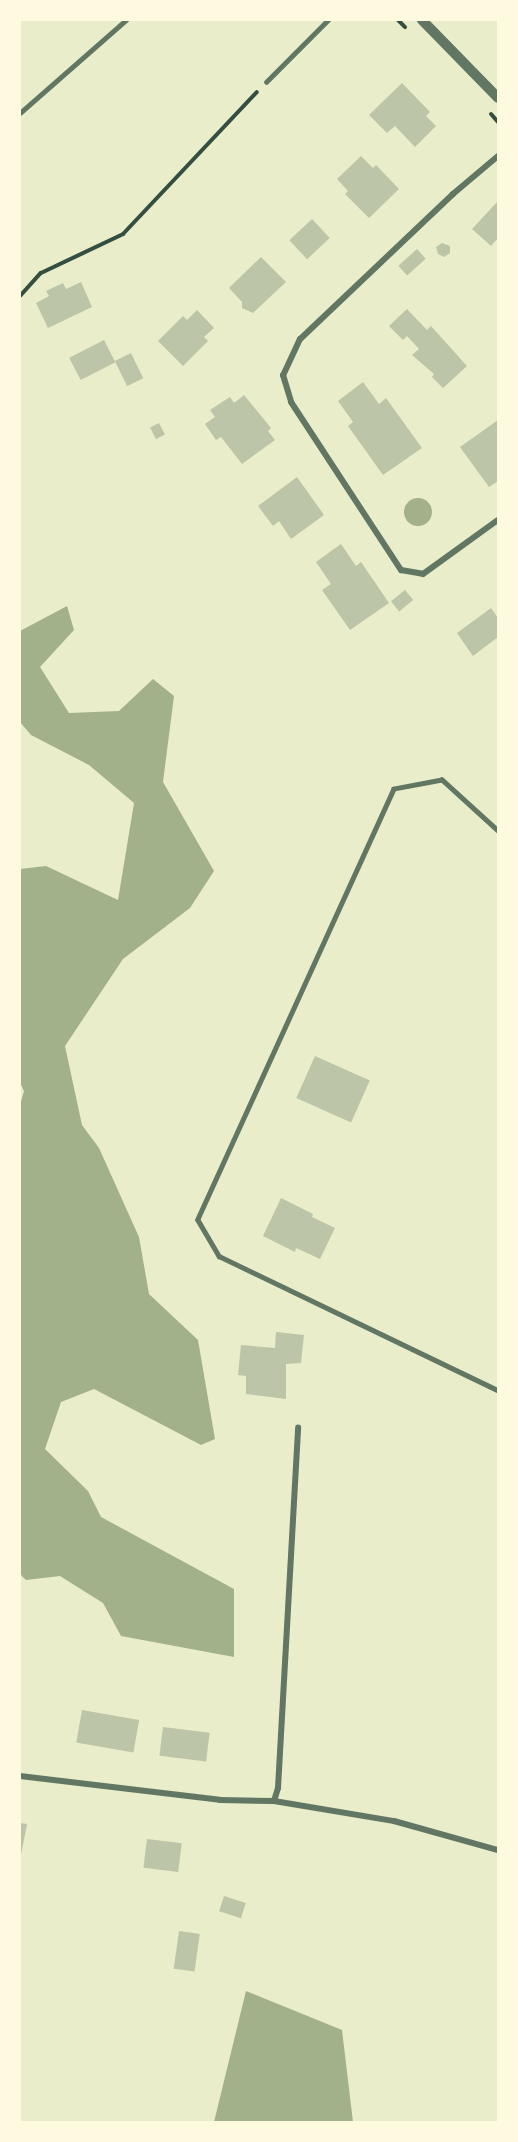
<!DOCTYPE html>
<html>
<head>
<meta charset="utf-8">
<style>
  body { margin:0 }
  #map { position:relative; width:518px; height:2142px; overflow:hidden; background:#e9edc9; font-family:Cabin,sans-serif }
  div>[style] { position:absolute }
  .water>* { inset:0; background:#a3b18a }
  .round { border-radius:50% }
  .building>* { inset:0; background:#bcc5a7; transform-origin:0 0 }
  .path>* { height:4px; margin:-2px; padding:0 2px; transform-origin:2px; border-radius:2px; background:#344e41 }
  .service>* { height:4.5px; margin:-2.25px; padding:0 2.25px; transform-origin:2.25px; border-radius:2.25px; background:#617663 }
  .minor>* { height:6px; margin:-3px; padding:0 3px; transform-origin:3px; border-radius:3px; background:#617663 }
  .tertiary>* { height:10px; margin:-5px; padding:0 5px; transform-origin:5px; border-radius:5px; background:#617663 }
  span { translate:-50% -50%; white-space:nowrap; text-align:center; line-height:1.15; -webkit-text-stroke:4.5px #fefae0; paint-order:stroke }
  .frame { position:absolute; inset:0; border:21px solid #fefae0; pointer-events:none }
</style>
</head>
<body>
<div id="map">
  <div class="water">
    <i class="round" style="left:404px;top:498px;width:28px;height:28px"></i>
    <i style="clip-path:polygon(67px 606px,74px 630px,40px 667px,69px 713px,119px 711px,153px 679px,174px 696px,163px 782px,214px 871px,190px 908px,123px 959px,65px 1046px,82px 1125px,99px 1148px,139px 1237px,149px 1294px,198px 1340px,215px 1439px,201px 1445px,94px 1389px,61px 1402px,45px 1449px,88px 1491px,101px 1517px,234px 1589px,234px 1657px,121px 1636px,103px 1603px,60px 1576px,26px 1580px,20px 1574px,20px 1105px,24px 1091px,20px 1083px,20px 869px,46px 866px,118px 900px,134px 803px,89px 765px,31px 735px,20px 722px,20px 631px)"></i>
    <i style="clip-path:polygon(246px 1991px,342px 2030px,353px 2122px,214px 2122px)"></i>
  </div>
  <div class="building">
    <i style="clip-path:polygon(402px 83px,430px 112px,426px 116px,436px 126px,415px 147px,395px 126px,387px 133px,369px 115px)"></i>
    <i style="clip-path:polygon(361px 156px,373px 168px,376px 165px,399px 189px,369px 218px,345px 194px,348px 191px,337px 179px)"></i>
    <i style="clip-path:polygon(498px 201px,498px 238px,491px 246px,472px 229px)"></i>
    <i style="left:312px;top:219px;width:26px;height:31px;rotate:47deg"></i>
    <i style="clip-path:polygon(442px 243px,450px 246px,450px 253px,444px 257px,438px 254px,436px 247px)"></i>
    <i style="left:417px;top:249px;width:13px;height:25px;rotate:48deg"></i>
    <i style="clip-path:polygon(261px 257px,286px 282px,253px 313px,242px 308px,242px 302px,229px 288px)"></i>
    <i style="clip-path:polygon(81px 282px,92px 307px,48px 328px,36px 303px,49px 296px,46px 291px,63px 283px,66px 289px)"></i>
    <i style="clip-path:polygon(407px 309px,427px 330px,431px 326px,467px 366px,443px 388px,432px 377px,434px 374px,412px 355px,419px 349px,407px 336px,403px 340px,389px 326px)"></i>
    <i style="clip-path:polygon(197px 310px,214px 328px,204px 337px,208px 341px,183px 366px,158px 341px,183px 316px,187px 320px)"></i>
    <i style="left:104px;top:340px;width:25px;height:39px;rotate:63deg"></i>
    <i style="left:131px;top:353px;width:28px;height:18px;rotate:64deg"></i>
    <i style="clip-path:polygon(363px 382px,379px 404px,386px 398px,422px 448px,383px 475px,348px 426px,353px 422px,338px 401px)"></i>
    <i style="clip-path:polygon(244px 395px,271px 428px,268px 431px,275px 440px,242px 464px,221px 437px,216px 440px,205px 424px,215px 417px,210px 410px,230px 397px,234px 403px)"></i>
    <i style="clip-path:polygon(498px 420px,498px 481px,489px 487px,460px 447px)"></i>
    <i style="left:159px;top:423px;width:13px;height:10px;rotate:63deg"></i>
    <i style="clip-path:polygon(297px 477px,324px 515px,291px 539px,279px 521px,273px 526px,258px 506px)"></i>
    <i style="clip-path:polygon(341px 544px,356px 566px,361px 562px,389px 603px,350px 630px,322px 590px,331px 584px,316px 562px)"></i>
    <i style="left:405px;top:590px;width:13px;height:18px;rotate:51deg"></i>
    <i style="clip-path:polygon(491px 608px,498px 618px,498px 637px,473px 656px,457px 633px)"></i>
    <i style="left:315px;top:1056px;width:60px;height:46px;rotate:24deg"></i>
    <i style="clip-path:polygon(281px 1198px,313px 1214px,312px 1217px,335px 1228px,320px 1259px,296px 1248px,295px 1252px,263px 1236px)"></i>
    <i style="clip-path:polygon(276px 1332px,304px 1335px,301px 1363px,286px 1364px,286px 1399px,246px 1394px,246px 1376px,238px 1375px,241px 1345px,275px 1348px)"></i>
    <i style="left:82px;top:1710px;width:58px;height:33px;rotate:10deg"></i>
    <i style="left:163px;top:1727px;width:47px;height:29px;rotate:7deg"></i>
    <i style="clip-path:polygon(20px 1823px,27px 1824px,21px 1855px,20px 1855px)"></i>
    <i style="left:147px;top:1839px;width:35px;height:29px;rotate:7deg"></i>
    <i style="left:224px;top:1896px;width:23px;height:16px;rotate:18deg"></i>
    <i style="left:179px;top:1931px;width:21px;height:38px;rotate:8deg"></i>
  </div>
  <div class="path">
    <i style="left:398px;top:20px;width:10px;rotate:45deg"></i>
    <i style="left:491px;top:114px;width:11px;rotate:49deg"></i>
    <i style="left:20px;top:296px;width:31px;rotate:-48deg"></i>
    <i style="left:41px;top:273px;width:91px;rotate:-25.4deg"></i>
    <i style="left:123px;top:234px;width:195px;rotate:-46.7deg"></i>
  </div>
  <div class="service">
    <i style="left:266px;top:82px;width:88px;rotate:-45deg"></i>
    <i style="left:20px;top:113px;width:141px;rotate:-41.3deg"></i>
    <i style="left:498px;top:831px;width:76px;rotate:-137.7deg"></i>
    <i style="left:442px;top:780px;width:49px;rotate:169.4deg"></i>
    <i style="left:394px;top:789px;width:473px;rotate:114.5deg"></i>
    <i style="left:198px;top:1220px;width:42px;rotate:59.7deg"></i>
    <i style="left:219px;top:1256px;width:310px;rotate:25.7deg"></i>
  </div>
  <div class="minor">
    <i style="left:498px;top:156px;width:59px;rotate:139.8deg"></i>
    <i style="left:453px;top:194px;width:211px;rotate:136.5deg"></i>
    <i style="left:300px;top:339px;width:40px;rotate:115deg"></i>
    <i style="left:283px;top:375px;width:28px;rotate:73deg"></i>
    <i style="left:291px;top:402px;width:201px;rotate:56.8deg"></i>
    <i style="left:401px;top:570px;width:22px;rotate:10deg"></i>
    <i style="left:423px;top:574px;width:92px;rotate:-35.8deg"></i>
    <i style="left:20px;top:1776px;width:201px;rotate:6.8deg"></i>
    <i style="left:220px;top:1800px;width:54px;rotate:1.1deg"></i>
    <i style="left:274px;top:1801px;width:122px;rotate:9.5deg"></i>
    <i style="left:394px;top:1821px;width:108px;rotate:15.6deg"></i>
    <i style="left:274px;top:1801px;width:14px;rotate:-73deg"></i>
    <i style="left:278px;top:1788px;width:361px;rotate:-86.8deg"></i>
  </div>
  <div class="tertiary">
    <i style="left:422px;top:20px;width:109px;rotate:45.7deg"></i>
  </div>
  <div class="frame"></div>
</div>
</body>
</html>
